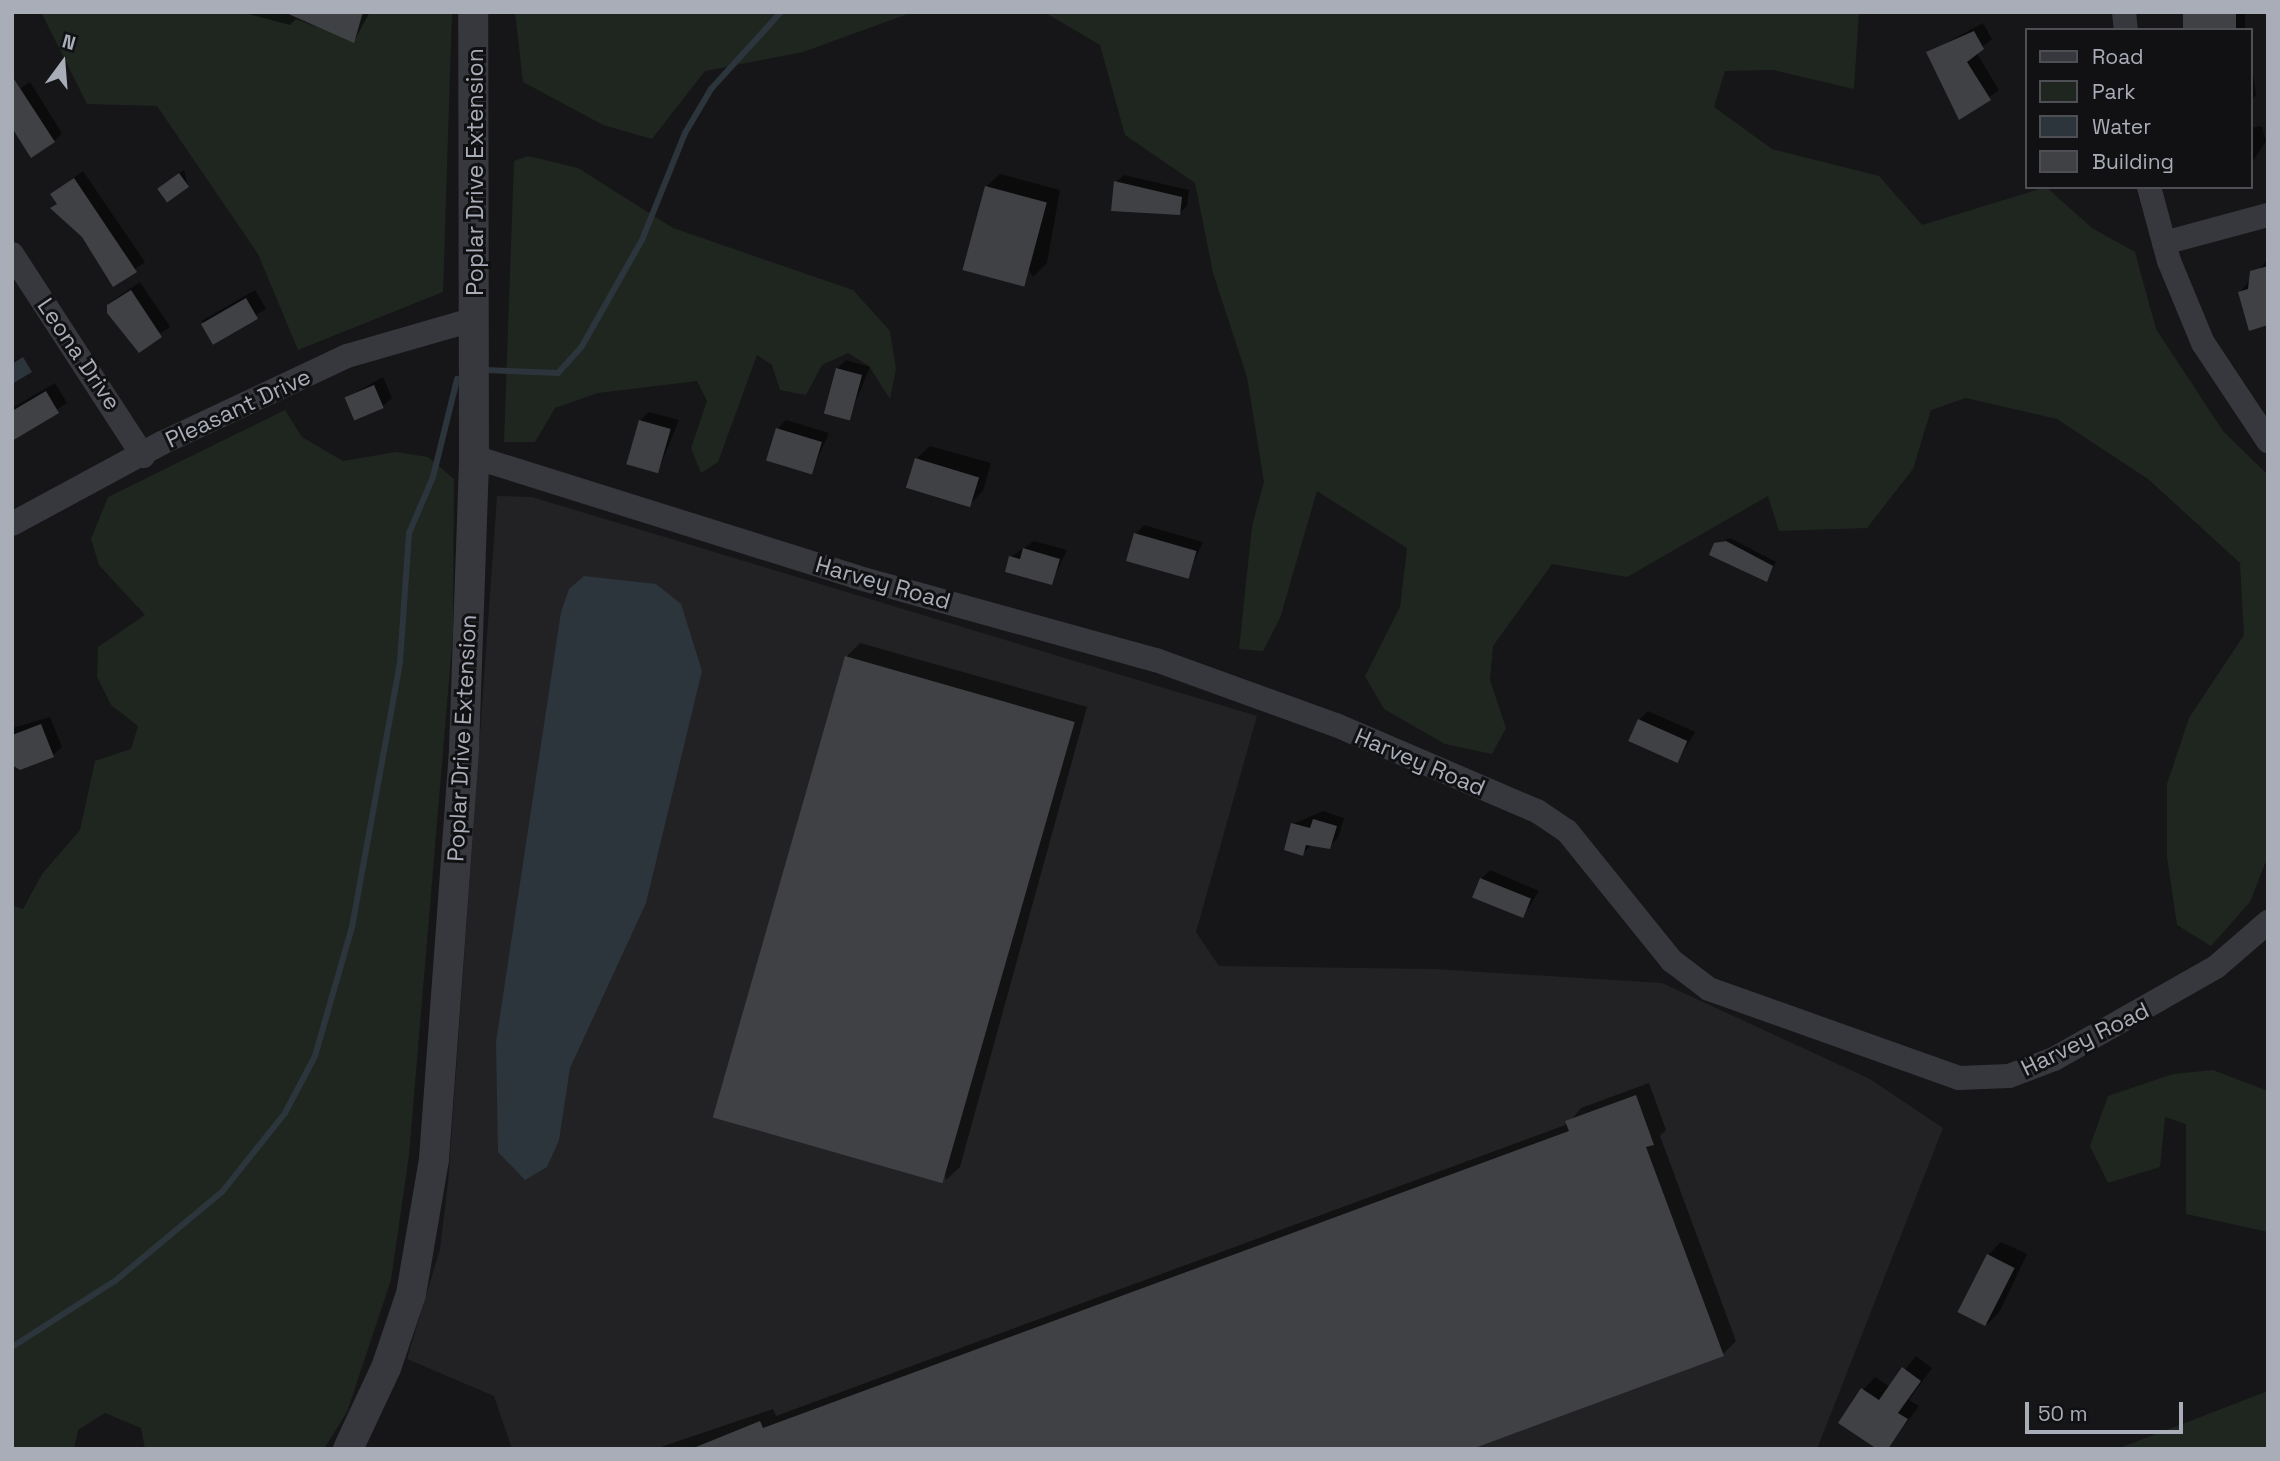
<!DOCTYPE html>
<html>
<head>
<meta charset="utf-8">
<style>
  body { margin:0 }
  #map { position:relative; width:2280px; height:1461px; overflow:hidden; background:#161618; font-family:"Space Grotesk",sans-serif }
  div>[style] { position:absolute }
  .built>* { inset:0; background:#222225 }
  .green>* { inset:0; background:#1e261f }
  .water>* { inset:0; background:#2c353c }
  .shadow>* { inset:0; background:#0007; transform-origin:0 0 }
  .stream>* { height:6px; margin:-3px; padding:0 3px; transform-origin:3px; border-radius:3px; background:#2c353c }
  .building>* { inset:0; background:#404145; transform-origin:0 0 }
  .minor>* { height:24px; margin:-12px; padding:0 12px; transform-origin:12px; border-radius:12px; background:#37383d }
  .tertiary>* { height:30px; margin:-15px; padding:0 15px; transform-origin:15px; border-radius:15px; background:#37383d }
  span { translate:-50% -50%; white-space:nowrap; text-align:center; line-height:1.15; -webkit-text-stroke:6px #111113; paint-order:stroke }
  .street-label { font-size:23px; color:#a8adb8 }
  .frame { position:absolute; inset:0; border:14px solid #a8adb8; pointer-events:none }
  .legend { position:absolute; left:2025px; top:28px; width:228px; height:161px; box-sizing:border-box; background:#111113; border:2px solid #4d4f55; margin:0; padding:9px 12px; list-style:none; font-size:21px; color:#a8adb8 }
  .legend li { display:flex; align-items:center; gap:14px; height:35px }
  .legend b { width:35px; border:2px solid #4d4f55 }
  .north { position:absolute; left:28px; top:28px; width:70px; height:70px; -webkit-text-stroke:5px #111113; paint-order:stroke; rotate:16deg; font-size:19px; font-weight:700; line-height:28px; text-align:center; color:#a8adb8 }
  .north::after { content:''; display:block; margin:auto; width:24px; height:32px; background:#a8adb8; clip-path:polygon(50% 0,100% 100%,50% 72%,0 100%) }
  .scale { position:absolute; left:2025px; top:1402px; width:158px; height:32px; box-sizing:border-box; border:4px solid #a8adb8; border-top:0; padding-left:9px; font-size:21px; line-height:24px; white-space:nowrap; color:#a8adb8; -webkit-text-stroke:5px #111113; paint-order:stroke }
</style>
</head>
<body>
<div id="map">
  <div class="built">
    <i style="clip-path:polygon(497px 496px,532px 497px,1257px 716px,1196px 932px,1219px 966px,1434px 969px,1662px 983px,1870px 1079px,1943px 1128px,1817px 1449px,512px 1449px,494px 1396px,407px 1359px,440px 1249px,448px 1183px)"></i>
  </div>
  <div class="green">
    <i style="clip-path:polygon(41px 12px,452px 12px,443px 292px,298px 350px,258px 254px,157px 106px,87px 104px)"></i>
    <i style="clip-path:polygon(515px 12px,913px 12px,803px 52px,705px 71px,652px 139px,603px 125px,523px 82px)"></i>
    <i style="clip-path:polygon(1044px 12px,1859px 12px,1854px 89px,1773px 70px,1725px 71px,1714px 107px,1772px 149px,1879px 176px,1922px 225px,2046px 187px,2092px 228px,2135px 252px,2156px 329px,2223px 431px,2268px 475px,2268px 856px,2250px 902px,2211px 946px,2177px 925px,2167px 857px,2167px 784px,2189px 718px,2244px 635px,2240px 563px,2148px 479px,2057px 419px,1966px 398px,1931px 410px,1913px 469px,1867px 528px,1779px 531px,1768px 496px,1627px 577px,1552px 564px,1493px 646px,1490px 680px,1506px 728px,1492px 754px,1445px 744px,1384px 709px,1365px 676px,1400px 607px,1407px 548px,1317px 491px,1280px 618px,1263px 651px,1239px 649px,1252px 526px,1264px 482px,1247px 377px,1213px 273px,1195px 183px,1125px 135px,1100px 45px)"></i>
    <i style="clip-path:polygon(528px 156px,578px 168px,673px 228px,853px 290px,890px 331px,896px 369px,890px 399px,869px 366px,848px 353px,822px 365px,806px 395px,780px 390px,772px 365px,757px 355px,718px 462px,701px 473px,691px 448px,707px 401px,697px 381px,598px 393px,555px 408px,535px 442px,504px 442px,514px 161px)"></i>
    <i style="clip-path:polygon(285px 410px,302px 437px,343px 461px,396px 452px,428px 457px,454px 479px,453px 633px,409px 1155px,391px 1280px,347px 1412px,324px 1449px,145px 1449px,141px 1428px,105px 1413px,78px 1430px,74px 1449px,12px 1449px,12px 905px,23px 909px,42px 874px,80px 830px,95px 761px,131px 749px,138px 726px,111px 705px,97px 677px,98px 647px,145px 615px,99px 565px,91px 539px,108px 497px)"></i>
    <i style="clip-path:polygon(2213px 1070px,2268px 1091px,2268px 1232px,2186px 1214px,2186px 1124px,2165px 1117px,2160px 1167px,2108px 1183px,2090px 1146px,2108px 1096px,2173px 1074px)"></i>
    <i style="clip-path:polygon(2268px 1391px,2268px 1449px,2117px 1449px)"></i>
  </div>
  <div class="water">
    <i style="clip-path:polygon(23px 357px,32px 372px,12px 384px,12px 364px)"></i>
    <i style="clip-path:polygon(584px 576px,656px 584px,681px 604px,702px 671px,646px 903px,570px 1068px,559px 1140px,547px 1167px,525px 1180px,498px 1152px,496px 1042px,561px 612px,569px 589px)"></i>
  </div>
  <div class="shadow">
    <i style="clip-path:polygon(370px 12px,354px 41px,296px 19px,290px 25px,248px 14px)"></i>
    <i style="left:2185px;top:12px;width:60px;height:18px"></i>
    <i style="clip-path:polygon(1983px 23px,1992px 39px,1976px 52px,1999px 90px,1960px 118px,1928px 53px)"></i>
    <i style="clip-path:polygon(2250px 52px,2256px 95px,2250px 102px)"></i>
    <i style="clip-path:polygon(30px 82px,62px 133px,54px 141px,12px 94px)"></i>
    <i style="clip-path:polygon(2262px 126px,2266px 141px,2250px 166px,2250px 128px)"></i>
    <i style="clip-path:polygon(184px 170px,188px 185px,162px 185px)"></i>
    <i style="clip-path:polygon(83px 171px,145px 262px,113px 285px,83px 236px,53px 208px,58px 202px,52px 194px)"></i>
    <i style="clip-path:polygon(1000px 174px,1060px 190px,1047px 263px,1033px 277px,986px 187px)"></i>
    <i style="clip-path:polygon(1124px 175px,1189px 190px,1187px 206px,1179px 213px,1116px 182px)"></i>
    <i style="clip-path:polygon(2268px 259px,2268px 324px,2240px 292px)"></i>
    <i style="left:140px;top:282px;width:54px;height:39px;rotate:56deg"></i>
    <i style="left:255px;top:290px;width:22px;height:62px;rotate:60deg"></i>
    <i style="clip-path:polygon(846px 360px,870px 367px,849px 418px,837px 369px)"></i>
    <i style="clip-path:polygon(383px 377px,392px 398px,383px 406px,346px 398px)"></i>
    <i style="clip-path:polygon(55px 383px,67px 403px,12px 438px,12px 408px)"></i>
    <i style="clip-path:polygon(649px 412px,679px 420px,658px 471px,640px 421px)"></i>
    <i style="clip-path:polygon(786px 420px,829px 433px,811px 473px,777px 429px)"></i>
    <i style="clip-path:polygon(930px 446px,991px 463px,983px 491px,970px 504px,916px 459px)"></i>
    <i style="clip-path:polygon(1144px 525px,1203px 542px,1187px 577px,1136px 534px)"></i>
    <i style="clip-path:polygon(1730px 538px,1776px 562px,1766px 580px,1716px 544px)"></i>
    <i style="clip-path:polygon(1034px 541px,1067px 550px,1051px 583px,1011px 557px)"></i>
    <i style="clip-path:polygon(860px 643px,1087px 707px,960px 1167px,946px 1180px,846px 657px)"></i>
    <i style="clip-path:polygon(1648px 711px,1695px 732px,1677px 762px,1639px 720px)"></i>
    <i style="clip-path:polygon(50px 717px,62px 747px,53px 755px,12px 765px,12px 728px)"></i>
    <i style="clip-path:polygon(1323px 811px,1344px 818px,1338px 838px,1329px 847px,1312px 844px,1302px 854px,1293px 824px)"></i>
    <i style="clip-path:polygon(1490px 870px,1539px 891px,1523px 916px,1481px 879px)"></i>
    <i style="clip-path:polygon(1649px 1083px,1666px 1130px,1660px 1136px,1736px 1341px,1723px 1354px,1467px 1449px,655px 1449px,773px 1409px,776px 1416px,1568px 1124px,1581px 1108px)"></i>
    <i style="clip-path:polygon(2001px 1242px,2027px 1254px,2000px 1311px,1987px 1325px,1988px 1255px)"></i>
    <i style="clip-path:polygon(1916px 1356px,1932px 1368px,1909px 1400px,1919px 1406px,1887px 1449px,1863px 1390px,1875px 1377px,1890px 1387px)"></i>
  </div>
  <div class="stream">
    <i style="left:485px;top:370px;width:73px;rotate:2.4deg"></i>
    <i style="left:558px;top:373px;width:36px;rotate:-48deg"></i>
    <i style="left:582px;top:346px;width:122px;rotate:-60.5deg"></i>
    <i style="left:642px;top:240px;width:115px;rotate:-68.1deg"></i>
    <i style="left:685px;top:133px;width:51px;rotate:-59.4deg"></i>
    <i style="left:711px;top:89px;width:104px;rotate:-47.7deg"></i>
    <i style="left:12px;top:1347px;width:122px;rotate:-32.7deg"></i>
    <i style="left:115px;top:1281px;width:139px;rotate:-39.8deg"></i>
    <i style="left:222px;top:1192px;width:101px;rotate:-51.4deg"></i>
    <i style="left:285px;top:1113px;width:64px;rotate:-62.2deg"></i>
    <i style="left:315px;top:1056px;width:134px;rotate:-74deg"></i>
    <i style="left:352px;top:927px;width:269px;rotate:-79.7deg"></i>
    <i style="left:400px;top:662px;width:129px;rotate:-86deg"></i>
    <i style="left:409px;top:533px;width:61px;rotate:-66.8deg"></i>
    <i style="left:433px;top:477px;width:101px;rotate:-76.2deg"></i>
  </div>
  <div class="building">
    <i style="clip-path:polygon(284px 12px,363px 12px,354px 43px)"></i>
    <i style="left:2183px;top:12px;width:53px;height:18px"></i>
    <i style="clip-path:polygon(1974px 31px,1984px 49px,1967px 62px,1991px 100px,1959px 120px,1926px 52px)"></i>
    <i style="clip-path:polygon(12px 76px,55px 142px,31px 158px,12px 128px)"></i>
    <i style="left:179px;top:173px;width:17px;height:27px;rotate:54deg"></i>
    <i style="clip-path:polygon(74px 178px,137px 272px,113px 287px,82px 237px,50px 208px,57px 204px,50px 194px)"></i>
    <i style="clip-path:polygon(1114px 181px,1182px 197px,1180px 215px,1111px 211px)"></i>
    <i style="left:985px;top:186px;width:64px;height:87px;rotate:15deg"></i>
    <i style="clip-path:polygon(2268px 266px,2268px 325px,2249px 331px,2238px 292px,2248px 289px,2250px 271px)"></i>
    <i style="clip-path:polygon(131px 290px,162px 337px,139px 353px,107px 313px,107px 305px)"></i>
    <i style="left:246px;top:298px;width:24px;height:52px;rotate:60deg"></i>
    <i style="left:836px;top:368px;width:27px;height:47px;rotate:15deg"></i>
    <i style="left:374px;top:385px;width:25px;height:32px;rotate:67deg"></i>
    <i style="clip-path:polygon(46px 391px,59px 413px,12px 441px,12px 411px)"></i>
    <i style="left:639px;top:420px;width:33px;height:46px;rotate:16deg"></i>
    <i style="left:776px;top:428px;width:48px;height:34px;rotate:17deg"></i>
    <i style="left:915px;top:458px;width:67px;height:31px;rotate:17deg"></i>
    <i style="left:1134px;top:533px;width:65px;height:29px;rotate:16deg"></i>
    <i style="clip-path:polygon(1726px 541px,1773px 566px,1767px 582px,1709px 555px,1714px 543px)"></i>
    <i style="clip-path:polygon(1023px 548px,1060px 559px,1052px 585px,1005px 572px,1009px 556px,1020px 559px)"></i>
    <i style="left:845px;top:656px;width:239px;height:480px;rotate:16deg"></i>
    <i style="left:1638px;top:719px;width:54px;height:24px;rotate:24deg"></i>
    <i style="clip-path:polygon(41px 724px,54px 757px,20px 770px,12px 765px,12px 735px)"></i>
    <i style="clip-path:polygon(1313px 819px,1337px 826px,1330px 849px,1306px 845px,1303px 856px,1284px 850px,1291px 823px,1310px 828px)"></i>
    <i style="left:1480px;top:878px;width:55px;height:21px;rotate:22deg"></i>
    <i style="clip-path:polygon(1636px 1095px,1654px 1145px,1646px 1147px,1724px 1356px,1472px 1449px,691px 1449px,760px 1421px,763px 1428px,1569px 1131px,1565px 1121px)"></i>
    <i style="left:1987px;top:1254px;width:31px;height:65px;rotate:27deg"></i>
    <i style="clip-path:polygon(1902px 1367px,1921px 1381px,1898px 1413px,1908px 1419px,1888px 1449px,1877px 1449px,1838px 1423px,1861px 1388px,1879px 1400px)"></i>
  </div>
  <div class="minor">
    <i style="left:2124px;top:12px;width:18px;rotate:84deg"></i>
    <i style="left:2149px;top:187px;width:77px;rotate:74.9deg"></i>
    <i style="left:2169px;top:261px;width:89px;rotate:67.5deg"></i>
    <i style="left:2203px;top:343px;width:118px;rotate:56.4deg"></i>
    <i style="left:2164px;top:243px;width:108px;rotate:-15.1deg"></i>
    <i style="left:12px;top:254px;width:241px;rotate:57deg"></i>
    <i style="left:474px;top:457px;width:400px;rotate:17.4deg"></i>
    <i style="left:856px;top:577px;width:311px;rotate:15.5deg"></i>
    <i style="left:1156px;top:660px;width:191px;rotate:19.9deg"></i>
    <i style="left:1336px;top:725px;width:219px;rotate:23.2deg"></i>
    <i style="left:1537px;top:811px;width:36px;rotate:34deg"></i>
    <i style="left:1567px;top:831px;width:167px;rotate:51.1deg"></i>
    <i style="left:1672px;top:961px;width:46px;rotate:37.1deg"></i>
    <i style="left:1709px;top:989px;width:265px;rotate:19.6deg"></i>
    <i style="left:1959px;top:1078px;width:50px;rotate:-2.3deg"></i>
    <i style="left:2009px;top:1076px;width:48px;rotate:-20.7deg"></i>
    <i style="left:2054px;top:1059px;width:186px;rotate:-29.6deg"></i>
    <i style="left:2216px;top:967px;width:69px;rotate:-40.9deg"></i>
    <i style="left:12px;top:524px;width:170px;rotate:-28.4deg"></i>
    <i style="left:162px;top:443px;width:204px;rotate:-25.2deg"></i>
    <i style="left:347px;top:356px;width:133px;rotate:-16.1deg"></i>
  </div>
  <div class="tertiary">
    <i style="left:348px;top:1449px;width:89px;rotate:-64.9deg"></i>
    <i style="left:386px;top:1368px;width:78px;rotate:-71.3deg"></i>
    <i style="left:411px;top:1294px;width:137px;rotate:-80.3deg"></i>
    <i style="left:434px;top:1159px;width:411px;rotate:-85.8deg"></i>
    <i style="left:464px;top:749px;width:292px;rotate:-88deg"></i>
    <i style="left:474px;top:457px;width:445px;rotate:-90.1deg"></i>
  </div>
  <div class="street-label">
    <span style="left:475px;top:172px;rotate:-90deg">Poplar Drive Extension</span>
    <span style="left:79px;top:354px;rotate:56deg">Leona Drive</span>
    <span style="left:238px;top:408px;rotate:-25deg">Pleasant Drive</span>
    <span style="left:883px;top:583px;rotate:16deg">Harvey Road</span>
    <span style="left:462px;top:738px;rotate:-87deg">Poplar Drive Extension</span>
    <span style="left:1420px;top:762px;rotate:23deg">Harvey Road</span>
    <span style="left:2085px;top:1039px;rotate:-26deg">Harvey Road</span>
  </div>
  <div class="frame"></div>
  <ul class="legend">
  <li><b style="height:9px;background:#37383d"></b>Road</li>
  <li><b style="height:19px;background:#1e261f"></b>Park</li>
  <li><b style="height:19px;background:#2c353c"></b>Water</li>
  <li><b style="height:19px;background:#404145"></b>Building</li>
  </ul>
  <div class="north">N</div>
  <div class="scale">50 m</div>
</div>
</body>
</html>
